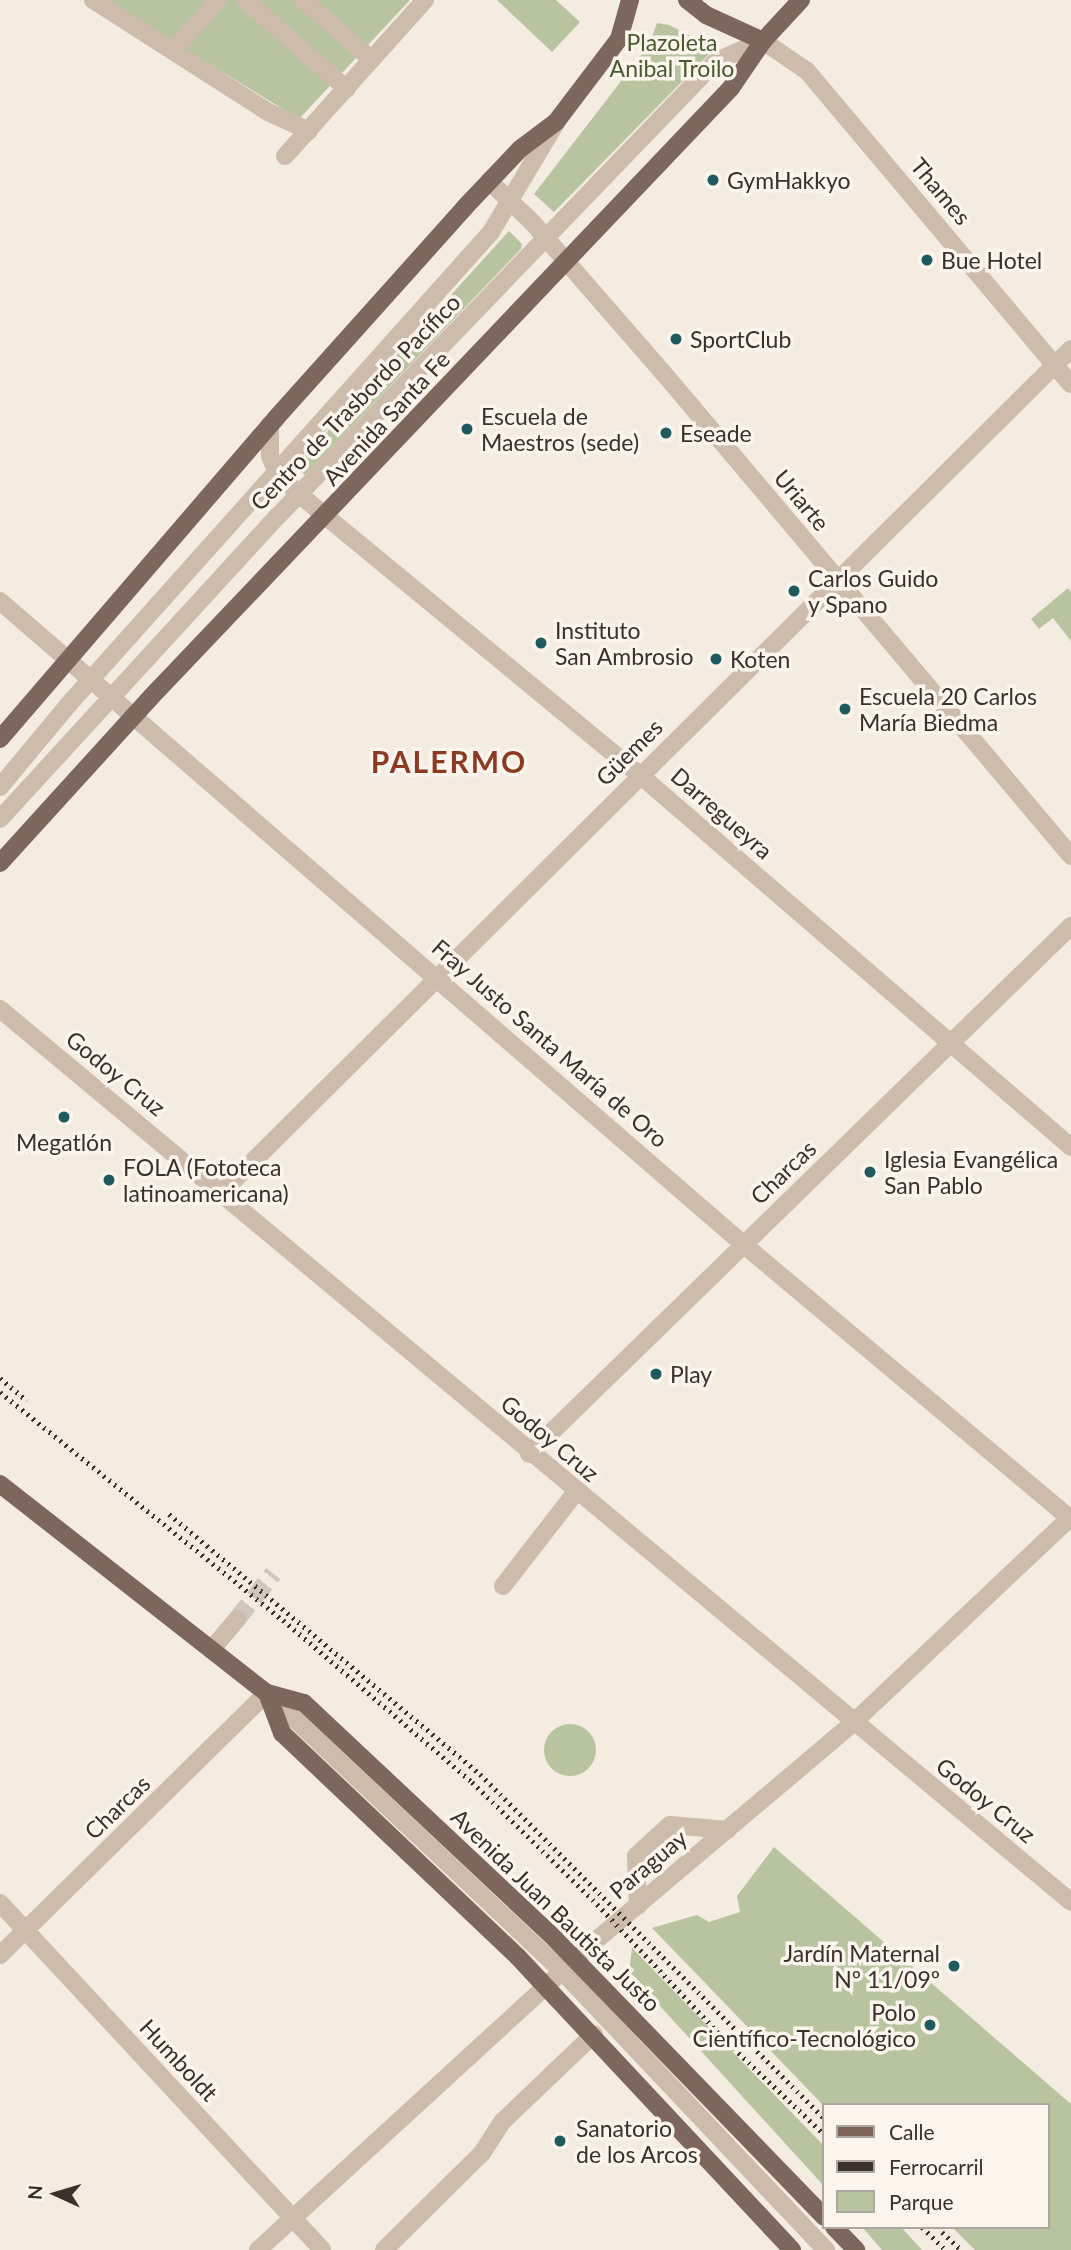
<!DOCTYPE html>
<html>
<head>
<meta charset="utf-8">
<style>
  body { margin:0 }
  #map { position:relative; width:1071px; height:2250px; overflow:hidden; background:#f4ebe1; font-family:Lato,sans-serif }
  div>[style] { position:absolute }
  .green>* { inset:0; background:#b8c4a0 }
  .round { border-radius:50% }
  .minor-tunnel>* { height:18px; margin-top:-9px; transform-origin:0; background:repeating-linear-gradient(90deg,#cfc6bd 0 18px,transparent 0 27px) }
  .minor>* { height:18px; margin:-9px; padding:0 9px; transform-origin:9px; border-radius:9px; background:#cdbbac }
  .major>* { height:18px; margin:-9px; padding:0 9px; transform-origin:9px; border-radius:9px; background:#7d675c }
  .rail>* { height:5px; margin-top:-2.5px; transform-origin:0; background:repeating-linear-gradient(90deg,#3b302b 0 2px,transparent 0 7px) }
  .dots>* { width:19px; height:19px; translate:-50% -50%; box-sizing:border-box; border:4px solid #fbf5ee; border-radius:50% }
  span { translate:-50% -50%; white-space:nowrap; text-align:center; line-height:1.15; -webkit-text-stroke:7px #fbf5ee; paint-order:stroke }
  .park-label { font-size:23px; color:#4a5a2e }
  .poi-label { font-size:23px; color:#3b302b }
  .left { translate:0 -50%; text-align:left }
  .right { translate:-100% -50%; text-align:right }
  .street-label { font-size:23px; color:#3b302b }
  .district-label { font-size:30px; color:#8c3b22; font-weight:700; letter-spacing:2px }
  .legend { position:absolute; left:822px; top:2103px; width:228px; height:126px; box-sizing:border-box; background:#fbf5ee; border:2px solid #aea6a0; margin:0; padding:9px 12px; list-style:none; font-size:21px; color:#3b302b }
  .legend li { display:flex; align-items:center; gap:14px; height:35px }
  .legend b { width:35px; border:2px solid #aea6a0 }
  .north { position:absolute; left:21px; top:2159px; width:70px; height:70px; -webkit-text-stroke:5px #fbf5ee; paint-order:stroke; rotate:274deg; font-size:19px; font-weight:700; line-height:28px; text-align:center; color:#3b302b }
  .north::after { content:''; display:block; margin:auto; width:24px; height:32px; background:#3b302b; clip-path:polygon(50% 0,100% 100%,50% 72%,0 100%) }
</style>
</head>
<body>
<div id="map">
  <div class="green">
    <i style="clip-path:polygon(105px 0,410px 0,299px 119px)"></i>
    <i style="clip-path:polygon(497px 0,556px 0,580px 22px,552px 52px)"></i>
    <i style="clip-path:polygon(657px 23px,669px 25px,710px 46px,711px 52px,554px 212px,534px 194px,649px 45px)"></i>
    <i style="clip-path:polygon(509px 231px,522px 244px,521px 249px,305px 475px,296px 466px)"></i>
    <i style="clip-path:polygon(1068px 588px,1071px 592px,1071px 641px,1053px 618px,1039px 629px,1031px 619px)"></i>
    <i class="round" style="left:544px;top:1724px;width:52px;height:52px"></i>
    <i style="clip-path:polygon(774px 1847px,1071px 2104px,1071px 2250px,975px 2250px,952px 2227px,1048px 2227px,1048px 2105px,824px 2106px,652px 1928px,697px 1915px,709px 1922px,740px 1912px,737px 1896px)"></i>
    <i style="clip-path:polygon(632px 1948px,824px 2146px,824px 2186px,629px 1972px)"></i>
    <i style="clip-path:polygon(862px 2227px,901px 2227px,922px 2250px,882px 2250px)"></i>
  </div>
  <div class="minor-tunnel">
    <i style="left:237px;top:1619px;width:58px;rotate:-51.3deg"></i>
  </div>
  <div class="minor">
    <i style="left:93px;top:0;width:208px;rotate:32.6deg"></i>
    <i style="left:268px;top:112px;width:45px;rotate:24.9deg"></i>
    <i style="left:245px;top:0;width:135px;rotate:41.1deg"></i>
    <i style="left:303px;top:0;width:91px;rotate:41deg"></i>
    <i style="left:173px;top:51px;width:68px;rotate:-48.6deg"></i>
    <i style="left:285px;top:156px;width:210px;rotate:-48.1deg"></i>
    <i style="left:489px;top:181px;width:59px;rotate:43.6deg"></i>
    <i style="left:532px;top:222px;width:204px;rotate:49deg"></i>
    <i style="left:666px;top:376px;width:628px;rotate:49.84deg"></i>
    <i style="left:270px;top:424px;width:32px;rotate:90deg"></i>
    <i style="left:270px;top:456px;width:18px;rotate:68deg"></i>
    <i style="left:277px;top:473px;width:32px;rotate:44deg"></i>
    <i style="left:300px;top:495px;width:440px;rotate:39.5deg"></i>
    <i style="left:640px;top:775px;width:569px;rotate:40.8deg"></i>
    <i style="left:0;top:601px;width:983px;rotate:40.87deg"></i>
    <i style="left:743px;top:1244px;width:428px;rotate:40deg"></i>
    <i style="left:0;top:787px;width:107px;rotate:-50.3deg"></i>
    <i style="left:68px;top:705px;width:635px;rotate:-48.19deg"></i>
    <i style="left:491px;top:232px;width:127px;rotate:-59.2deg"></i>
    <i style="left:0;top:819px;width:411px;rotate:-47.5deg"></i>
    <i style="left:278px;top:516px;width:632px;rotate:-46.09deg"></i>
    <i style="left:716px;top:61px;width:51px;rotate:-23.1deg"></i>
    <i style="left:763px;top:41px;width:53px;rotate:34.3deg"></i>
    <i style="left:807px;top:71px;width:409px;rotate:49.9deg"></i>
    <i style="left:0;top:1009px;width:1394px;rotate:39.82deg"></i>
    <i style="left:223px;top:1191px;width:1195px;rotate:-44.8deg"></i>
    <i style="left:529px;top:1454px;width:757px;rotate:-44.25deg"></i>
    <i style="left:503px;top:1586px;width:119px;rotate:-52.2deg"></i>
    <i style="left:212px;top:1649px;width:39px;rotate:-50deg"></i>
    <i style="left:0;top:1903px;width:473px;rotate:47.1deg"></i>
    <i style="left:638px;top:1906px;width:50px;rotate:-92.3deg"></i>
    <i style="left:636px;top:1856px;width:46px;rotate:-42.4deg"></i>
    <i style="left:670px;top:1825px;width:58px;rotate:4.9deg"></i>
    <i style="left:0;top:1955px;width:374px;rotate:-44.5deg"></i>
    <i style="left:267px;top:1693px;width:407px;rotate:43.3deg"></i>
    <i style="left:563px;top:1972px;width:383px;rotate:46.6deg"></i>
    <i style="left:258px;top:2250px;width:456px;rotate:-42.5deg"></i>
    <i style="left:594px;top:1942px;width:339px;rotate:-40.2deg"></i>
    <i style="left:853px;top:1723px;width:300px;rotate:-43.4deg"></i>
    <i style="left:384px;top:2250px;width:138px;rotate:-44.7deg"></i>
    <i style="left:482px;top:2153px;width:37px;rotate:-57deg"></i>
    <i style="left:502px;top:2122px;width:127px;rotate:-43.7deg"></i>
  </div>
  <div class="major">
    <i style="left:687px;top:0;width:24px;rotate:38deg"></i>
    <i style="left:706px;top:15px;width:63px;rotate:24.5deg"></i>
    <i style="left:0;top:739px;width:423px;rotate:-49.3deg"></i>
    <i style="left:276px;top:418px;width:283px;rotate:-48.1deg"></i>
    <i style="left:465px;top:207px;width:80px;rotate:-46.5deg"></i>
    <i style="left:520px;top:149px;width:45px;rotate:-36.9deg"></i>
    <i style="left:556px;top:122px;width:104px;rotate:-52.8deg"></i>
    <i style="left:619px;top:39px;width:41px;rotate:-74.2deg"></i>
    <i style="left:0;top:863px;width:224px;rotate:-47.7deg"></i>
    <i style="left:151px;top:697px;width:841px;rotate:-46.4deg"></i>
    <i style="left:731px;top:88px;width:57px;rotate:-55.8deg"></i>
    <i style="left:763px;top:41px;width:56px;rotate:-47.2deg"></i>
    <i style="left:0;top:1484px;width:339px;rotate:38.1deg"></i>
    <i style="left:267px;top:1693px;width:38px;rotate:15deg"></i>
    <i style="left:304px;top:1703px;width:345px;rotate:43.2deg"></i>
    <i style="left:555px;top:1939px;width:387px;rotate:45.9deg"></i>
    <i style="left:267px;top:1693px;width:43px;rotate:69.4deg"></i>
    <i style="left:282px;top:1733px;width:325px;rotate:43.5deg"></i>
    <i style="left:518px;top:1957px;width:401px;rotate:46.9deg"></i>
    <i style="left:834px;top:2227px;width:32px;rotate:46deg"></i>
  </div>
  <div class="rail">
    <i style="left:0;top:1378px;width:35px;rotate:40deg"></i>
    <i style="left:0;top:1392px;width:363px;rotate:38.9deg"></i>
    <i style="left:283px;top:1620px;width:249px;rotate:40.6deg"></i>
    <i style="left:472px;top:1782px;width:175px;rotate:44.3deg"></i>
    <i style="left:597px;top:1904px;width:191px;rotate:46.7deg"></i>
    <i style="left:728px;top:2043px;width:132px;rotate:43.5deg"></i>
    <i style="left:169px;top:1514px;width:405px;rotate:39.9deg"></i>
    <i style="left:480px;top:1774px;width:486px;rotate:45deg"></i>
    <i style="left:922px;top:2227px;width:33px;rotate:44deg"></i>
    <i style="left:942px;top:2232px;width:26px;rotate:43deg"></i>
  </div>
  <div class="dots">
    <i style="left:713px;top:180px;background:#1f5a5e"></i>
    <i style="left:927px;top:260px;background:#1f5a5e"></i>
    <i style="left:676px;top:339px;background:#1f5a5e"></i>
    <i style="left:467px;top:429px;background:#1f5a5e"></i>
    <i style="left:666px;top:433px;background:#1f5a5e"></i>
    <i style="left:794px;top:591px;background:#1f5a5e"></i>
    <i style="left:541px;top:643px;background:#1f5a5e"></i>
    <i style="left:716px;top:659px;background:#1f5a5e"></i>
    <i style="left:845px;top:709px;background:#1f5a5e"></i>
    <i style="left:64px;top:1117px;background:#1f5a5e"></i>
    <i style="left:870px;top:1172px;background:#1f5a5e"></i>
    <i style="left:109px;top:1180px;background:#1f5a5e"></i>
    <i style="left:656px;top:1374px;background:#1f5a5e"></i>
    <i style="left:954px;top:1966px;background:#1f5a5e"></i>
    <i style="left:930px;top:2025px;background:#1f5a5e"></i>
    <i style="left:560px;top:2141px;background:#1f5a5e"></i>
  </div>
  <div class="park-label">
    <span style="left:672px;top:55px">Plazoleta<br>Anibal Troilo</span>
  </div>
  <div class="poi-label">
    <span class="left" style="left:727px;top:180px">GymHakkyo</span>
    <span class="left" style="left:941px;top:260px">Bue Hotel</span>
    <span class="left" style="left:690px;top:339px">SportClub</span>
    <span class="left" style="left:481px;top:429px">Escuela de<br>Maestros (sede)</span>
    <span class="left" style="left:680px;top:433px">Eseade</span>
    <span class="left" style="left:808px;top:591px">Carlos Guido<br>y Spano</span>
    <span class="left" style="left:555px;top:643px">Instituto<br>San Ambrosio</span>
    <span class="left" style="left:730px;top:659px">Koten</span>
    <span class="left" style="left:859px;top:709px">Escuela 20 Carlos<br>María Biedma</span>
    <span style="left:64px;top:1142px">Megatlón</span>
    <span class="left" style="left:884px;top:1172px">Iglesia Evangélica<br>San Pablo</span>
    <span class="left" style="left:123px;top:1180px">FOLA (Fototeca<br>latinoamericana)</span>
    <span class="left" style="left:670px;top:1374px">Play</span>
    <span class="right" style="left:940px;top:1966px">Jardín Maternal<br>Nº 11/09º</span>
    <span class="right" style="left:916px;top:2025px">Polo<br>Científico-Tecnológico</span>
    <span class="left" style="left:576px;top:2141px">Sanatorio<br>de los Arcos</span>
  </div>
  <div class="street-label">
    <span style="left:941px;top:191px;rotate:50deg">Thames</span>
    <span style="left:355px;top:402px;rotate:-46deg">Centro de Trasbordo Pacífico</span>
    <span style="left:386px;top:418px;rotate:-47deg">Avenida Santa Fe</span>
    <span style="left:802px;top:500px;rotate:50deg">Uriarte</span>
    <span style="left:629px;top:752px;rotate:-45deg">Güemes</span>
    <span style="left:722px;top:813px;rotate:41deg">Darregueyra</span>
    <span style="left:550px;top:1043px;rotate:41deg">Fray Justo Santa María de Oro</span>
    <span style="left:116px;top:1073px;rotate:39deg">Godoy Cruz</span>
    <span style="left:783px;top:1172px;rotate:-44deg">Charcas</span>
    <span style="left:550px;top:1438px;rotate:40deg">Godoy Cruz</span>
    <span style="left:986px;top:1800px;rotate:39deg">Godoy Cruz</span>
    <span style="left:117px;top:1807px;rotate:-44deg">Charcas</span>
    <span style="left:648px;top:1864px;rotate:-40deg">Paraguay</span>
    <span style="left:556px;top:1910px;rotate:44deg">Avenida Juan Bautista Justo</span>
    <span style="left:179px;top:2060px;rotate:47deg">Humboldt</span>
  </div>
  <div class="district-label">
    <span style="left:449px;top:761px">PALERMO</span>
  </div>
  <ul class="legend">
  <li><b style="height:9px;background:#7d675c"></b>Calle</li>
  <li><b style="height:9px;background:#3b302b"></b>Ferrocarril</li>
  <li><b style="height:19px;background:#b8c4a0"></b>Parque</li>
  </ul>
  <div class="north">N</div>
</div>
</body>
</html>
